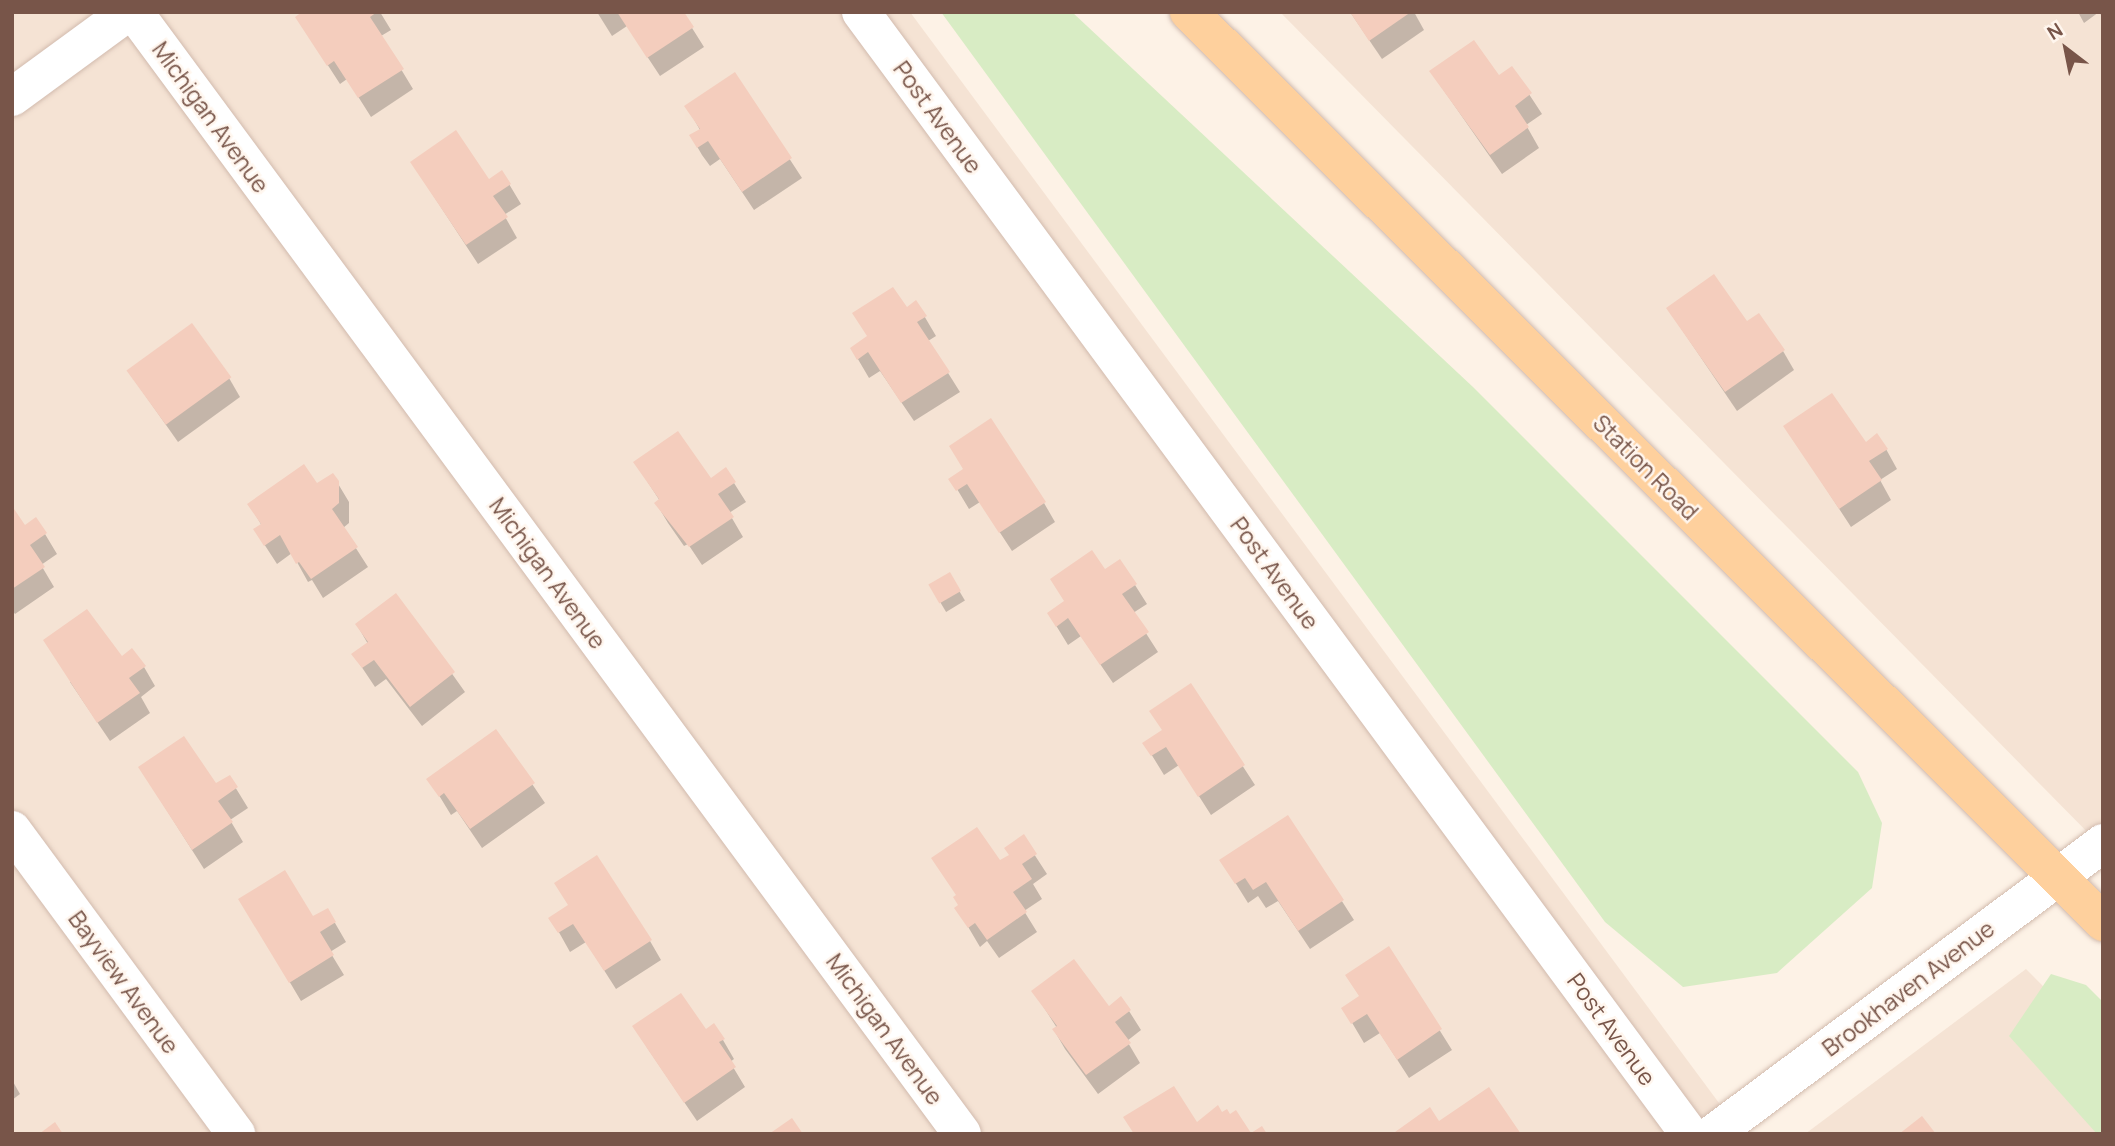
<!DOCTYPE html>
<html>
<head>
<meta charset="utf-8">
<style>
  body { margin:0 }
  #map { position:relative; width:2115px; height:1146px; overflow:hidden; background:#fdf2e6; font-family:Manrope,sans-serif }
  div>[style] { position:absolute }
  .residential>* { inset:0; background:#f5e3d4 }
  .green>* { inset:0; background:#d8ecc4 }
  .shadow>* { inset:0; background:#0003; transform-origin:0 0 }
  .building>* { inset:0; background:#f4cdbd; transform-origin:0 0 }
  .roads { filter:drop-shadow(0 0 2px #d2bbae) drop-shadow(0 0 2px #d2bbae) }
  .minor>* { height:38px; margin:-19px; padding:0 19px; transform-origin:19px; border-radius:19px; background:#fff }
  .major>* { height:38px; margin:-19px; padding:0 19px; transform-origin:19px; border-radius:19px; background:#fed09d }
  span { translate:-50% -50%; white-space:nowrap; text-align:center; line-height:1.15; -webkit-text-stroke:5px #fff6ee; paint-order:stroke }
  .street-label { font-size:23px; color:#785549 }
  .frame { position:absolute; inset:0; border:14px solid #785549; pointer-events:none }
  .north { position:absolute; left:2031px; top:14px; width:70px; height:70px; -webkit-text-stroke:5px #fff6ee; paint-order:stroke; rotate:328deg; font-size:19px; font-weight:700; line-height:28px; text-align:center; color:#785549 }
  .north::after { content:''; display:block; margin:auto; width:24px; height:32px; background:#785549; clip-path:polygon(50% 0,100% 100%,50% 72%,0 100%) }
</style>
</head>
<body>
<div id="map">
  <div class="residential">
    <i style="clip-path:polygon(12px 12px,910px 12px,1742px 1134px,12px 1134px)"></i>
    <i style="clip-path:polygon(1280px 12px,2103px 12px,2103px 848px)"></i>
    <i style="clip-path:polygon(2026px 969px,2103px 1047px,2103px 1134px,1805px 1134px)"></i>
  </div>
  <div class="green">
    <i style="clip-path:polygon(941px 12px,1072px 12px,1473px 387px,1858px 772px,1882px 823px,1872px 888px,1777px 973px,1683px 987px,1605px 922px)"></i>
    <i style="clip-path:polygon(2051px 974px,2086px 985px,2103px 1002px,2103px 1134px,2097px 1134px,2009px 1036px)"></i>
  </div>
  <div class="shadow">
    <i style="clip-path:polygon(305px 12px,380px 12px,391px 30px,381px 36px,413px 89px,371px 117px,347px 79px,340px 84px,309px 36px)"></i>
    <i style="clip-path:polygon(597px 12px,682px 12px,704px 47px,660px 76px,627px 26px,612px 36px)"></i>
    <i style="clip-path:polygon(1350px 12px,1414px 12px,1424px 30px,1382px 59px)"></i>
    <i style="clip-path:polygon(2078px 12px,2103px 12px,2103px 18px,2099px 12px,2084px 23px)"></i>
    <i style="clip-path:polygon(1512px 68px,1542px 114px,1526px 125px,1539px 148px,1502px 174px,1431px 72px,1499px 77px)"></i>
    <i style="clip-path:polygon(734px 74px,802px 178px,754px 210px,720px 159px,710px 166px,702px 155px,691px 136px,700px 130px,687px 107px)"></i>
    <i style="clip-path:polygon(412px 163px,509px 184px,521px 204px,504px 215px,517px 238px,478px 264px)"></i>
    <i style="clip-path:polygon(916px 302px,936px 336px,928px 341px,960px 392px,914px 421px,880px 371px,869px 378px,852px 349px)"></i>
    <i style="clip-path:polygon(1668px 309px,1747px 323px,1783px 351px,1794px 370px,1737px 411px)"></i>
    <i style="clip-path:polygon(128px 371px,229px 378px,240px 397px,178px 442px)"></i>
    <i style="clip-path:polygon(1785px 426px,1886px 449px,1897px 469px,1880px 480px,1891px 500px,1851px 527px)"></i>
    <i style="clip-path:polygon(965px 470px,1044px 503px,1055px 522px,1012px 551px,980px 502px,969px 509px,951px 479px)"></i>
    <i style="clip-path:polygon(647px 481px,734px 483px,746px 502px,729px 513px,743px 537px,702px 565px,688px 544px,684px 546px,668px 523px,656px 503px,660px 501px)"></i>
    <i style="clip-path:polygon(337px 482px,349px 502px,349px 523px,343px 528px,368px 567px,323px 598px,312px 580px,308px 582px,292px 553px,277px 564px,255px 530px,262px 526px,249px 504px)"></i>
    <i style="clip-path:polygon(12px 509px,25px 527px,36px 519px,57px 554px,41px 565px,54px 587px,15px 614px,12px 610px)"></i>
    <i style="clip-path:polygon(1104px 572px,1135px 585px,1147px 604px,1133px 613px,1158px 652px,1113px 683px,1081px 636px,1068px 645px,1049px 614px)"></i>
    <i style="left:949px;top:574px;width:31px;height:22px;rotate:59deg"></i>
    <i style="clip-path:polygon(396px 595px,465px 692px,422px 726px,386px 679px,375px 687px,353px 654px,368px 644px,357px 625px)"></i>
    <i style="clip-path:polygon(121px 659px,144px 667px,155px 686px,141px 697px,150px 713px,110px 741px,70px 682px)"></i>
    <i style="clip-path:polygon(1190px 685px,1255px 785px,1211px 815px,1179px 765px,1164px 775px,1145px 744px,1163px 731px)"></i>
    <i style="clip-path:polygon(496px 731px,545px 803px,482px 848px,457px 811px,451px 815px,429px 779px)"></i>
    <i style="clip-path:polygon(140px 768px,216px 786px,229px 777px,248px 808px,230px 820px,243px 842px,204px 869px)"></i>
    <i style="clip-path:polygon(1288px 817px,1354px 920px,1310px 949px,1278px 901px,1266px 908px,1258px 896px,1248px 903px,1233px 879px)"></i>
    <i style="clip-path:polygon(1023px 837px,1047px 874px,1033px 884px,1042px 899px,1024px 911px,1037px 932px,999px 958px,987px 941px,980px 947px,957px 908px,999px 863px,1011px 856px)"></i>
    <i style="clip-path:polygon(241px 900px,335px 923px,346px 942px,330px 952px,344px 975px,301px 1001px)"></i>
    <i style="clip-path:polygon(551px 918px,650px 941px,661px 960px,616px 989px,586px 942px,570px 952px)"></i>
    <i style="clip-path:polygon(1388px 948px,1452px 1050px,1409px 1078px,1380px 1033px,1364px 1043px,1344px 1009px,1360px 997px)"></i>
    <i style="clip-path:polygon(1034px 992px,1129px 1011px,1141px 1030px,1127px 1041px,1140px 1063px,1098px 1094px,1065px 1049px,1054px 1030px,1057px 1028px)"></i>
    <i style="clip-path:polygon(706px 1031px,723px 1040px,734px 1059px,730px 1062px,745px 1087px,697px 1121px,646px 1046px)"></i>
    <i style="clip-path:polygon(12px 1080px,20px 1094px,12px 1100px)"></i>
    <i style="clip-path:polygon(1430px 1110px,1439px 1123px,1519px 1134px,1398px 1134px)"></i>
  </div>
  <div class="building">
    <i style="clip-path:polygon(302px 12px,377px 12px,370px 17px,404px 69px,358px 98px,334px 61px,327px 66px,295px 17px)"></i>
    <i style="clip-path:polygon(617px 12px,684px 12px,694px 27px,647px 58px)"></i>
    <i style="clip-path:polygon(1350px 12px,1411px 12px,1369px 41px)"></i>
    <i style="clip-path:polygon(1474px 40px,1499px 75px,1512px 66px,1532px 93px,1515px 106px,1529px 127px,1490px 155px,1429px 71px)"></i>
    <i style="clip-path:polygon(735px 72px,792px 158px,742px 192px,708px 141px,697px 148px,689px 135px,700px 129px,684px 106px)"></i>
    <i style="clip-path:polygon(456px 130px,489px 179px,502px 170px,511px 184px,493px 196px,508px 217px,466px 245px,410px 162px)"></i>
    <i style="clip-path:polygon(1714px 274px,1747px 321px,1759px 313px,1785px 350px,1725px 392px,1666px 308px)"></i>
    <i style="clip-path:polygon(893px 287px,907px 307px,916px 300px,927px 316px,917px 322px,950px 372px,901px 403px,868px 352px,857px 360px,850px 348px,867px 336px,852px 313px)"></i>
    <i style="left:192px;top:323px;width:67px;height:81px;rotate:54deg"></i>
    <i style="clip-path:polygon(1832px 393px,1866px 442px,1877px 433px,1888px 449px,1869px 461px,1882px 480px,1839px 509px,1783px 426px)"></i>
    <i style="clip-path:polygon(991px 418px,1046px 502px,999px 533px,967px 484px,956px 491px,948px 479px,963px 469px,949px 446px)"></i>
    <i style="clip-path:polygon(678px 431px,711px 478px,726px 467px,736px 482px,718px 494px,734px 517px,689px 547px,654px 503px,659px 499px,633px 462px)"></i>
    <i style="clip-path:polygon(304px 464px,317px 483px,333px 473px,339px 481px,339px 503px,332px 509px,358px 547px,311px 579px,299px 562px,296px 564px,280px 535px,264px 546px,253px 529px,261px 524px,247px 504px)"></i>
    <i style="clip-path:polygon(12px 506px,25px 525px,36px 517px,47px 533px,30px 545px,45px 567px,12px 589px)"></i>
    <i style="clip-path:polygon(1092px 550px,1105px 569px,1120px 559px,1137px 584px,1122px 594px,1149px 632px,1100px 665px,1068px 618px,1056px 627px,1047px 613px,1064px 601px,1050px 579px)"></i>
    <i style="left:950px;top:572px;width:22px;height:25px;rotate:60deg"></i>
    <i style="clip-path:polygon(396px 593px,455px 672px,410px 707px,374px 660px,362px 668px,351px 654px,368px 642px,355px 624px)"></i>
    <i style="clip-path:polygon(87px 609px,122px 656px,132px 648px,146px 666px,129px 678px,140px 693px,97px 723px,43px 640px)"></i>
    <i style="clip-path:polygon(1191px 683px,1245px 765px,1198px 797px,1166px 747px,1151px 756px,1142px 743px,1162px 730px,1149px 711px)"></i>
    <i style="clip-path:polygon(496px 729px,535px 783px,470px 829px,444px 793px,439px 797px,426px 779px)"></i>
    <i style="clip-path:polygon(184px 736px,216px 783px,230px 775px,238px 787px,218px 801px,233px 822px,192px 850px,138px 767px)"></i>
    <i style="clip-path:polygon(1288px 815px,1344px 900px,1298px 931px,1266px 882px,1253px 890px,1245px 878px,1235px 884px,1219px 860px)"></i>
    <i style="clip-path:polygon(977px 827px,1000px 860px,1009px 855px,1004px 848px,1024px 834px,1037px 854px,1022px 864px,1032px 879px,1013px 892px,1027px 912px,987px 940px,975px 923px,968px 928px,954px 908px,958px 905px,953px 897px,956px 895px,931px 858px)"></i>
    <i style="clip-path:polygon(597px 855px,652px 940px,604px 971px,573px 924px,558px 933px,548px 918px,568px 905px,554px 883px)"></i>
    <i style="clip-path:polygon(285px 870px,313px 916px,328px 908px,336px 922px,320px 932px,334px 955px,289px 983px,238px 899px)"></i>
    <i style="clip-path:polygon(1389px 946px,1442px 1029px,1397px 1060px,1367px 1014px,1351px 1024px,1341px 1008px,1359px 996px,1345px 975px)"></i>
    <i style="clip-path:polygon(1074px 959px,1109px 1006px,1121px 996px,1131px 1010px,1115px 1022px,1131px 1043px,1086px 1075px,1052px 1029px,1057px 1026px,1031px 991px)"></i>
    <i style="clip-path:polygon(681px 993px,706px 1029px,714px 1023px,725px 1039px,719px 1042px,736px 1067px,684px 1103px,632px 1026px)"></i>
    <i style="clip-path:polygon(1174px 1086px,1197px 1122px,1218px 1105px,1222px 1112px,1227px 1109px,1230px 1114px,1236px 1110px,1251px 1133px,1262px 1126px,1267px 1134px,1134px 1134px,1123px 1117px)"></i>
    <i style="clip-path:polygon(1489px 1087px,1521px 1134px,1395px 1132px,1430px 1107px,1439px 1121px)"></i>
    <i style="clip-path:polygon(1922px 1116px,1936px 1134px,1899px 1134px)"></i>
    <i style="clip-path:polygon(792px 1118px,803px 1134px,769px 1134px)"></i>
    <i style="clip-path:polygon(55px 1122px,63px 1134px,39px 1134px)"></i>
  </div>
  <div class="roads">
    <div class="minor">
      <i style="left:134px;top:12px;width:1394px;rotate:53.57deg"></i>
      <i style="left:861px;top:12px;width:1394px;rotate:53.57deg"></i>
      <i style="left:12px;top:97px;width:144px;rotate:-36.2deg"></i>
      <i style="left:12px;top:830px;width:378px;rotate:53.6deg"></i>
      <i style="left:1713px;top:1134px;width:487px;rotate:-36.7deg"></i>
    </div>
    <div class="major">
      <i style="left:1189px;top:12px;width:1290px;rotate:44.87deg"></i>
    </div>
  </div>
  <div class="street-label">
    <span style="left:211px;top:117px;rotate:54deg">Michigan Avenue</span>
    <span style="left:938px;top:117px;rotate:54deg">Post Avenue</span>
    <span style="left:1646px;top:467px;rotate:45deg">Station Road</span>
    <span style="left:548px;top:573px;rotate:54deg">Michigan Avenue</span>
    <span style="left:1275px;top:573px;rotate:54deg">Post Avenue</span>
    <span style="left:124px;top:982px;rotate:54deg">Bayview Avenue</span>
    <span style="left:1908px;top:988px;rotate:-37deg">Brookhaven Avenue</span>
    <span style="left:885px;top:1029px;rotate:54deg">Michigan Avenue</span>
    <span style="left:1612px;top:1029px;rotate:54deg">Post Avenue</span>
  </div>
  <div class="frame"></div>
  <div class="north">N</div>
</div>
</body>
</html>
